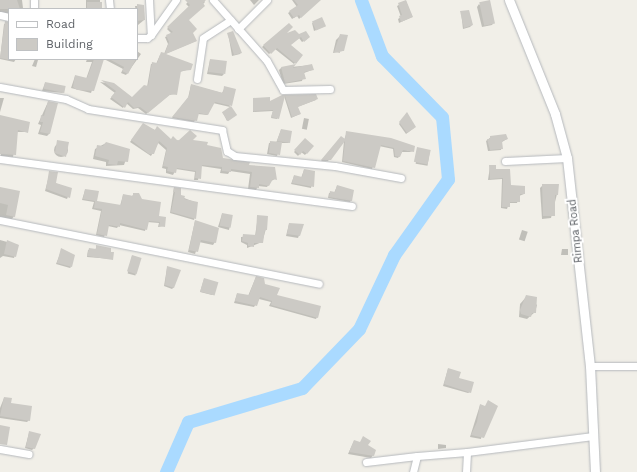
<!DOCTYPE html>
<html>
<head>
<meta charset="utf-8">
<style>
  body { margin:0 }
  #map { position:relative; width:637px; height:472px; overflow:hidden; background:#f1efe8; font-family:"Work Sans",sans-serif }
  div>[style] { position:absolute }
  .shadow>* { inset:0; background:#0003; transform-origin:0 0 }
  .round { border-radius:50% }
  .river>* { height:13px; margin:-6.5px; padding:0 6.5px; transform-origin:6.5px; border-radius:6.5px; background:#aadaff }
  .building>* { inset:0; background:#cccac5; transform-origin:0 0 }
  .roads { filter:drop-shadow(0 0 1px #b5b8bc) drop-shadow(0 0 1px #b5b8bc) }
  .minor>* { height:7px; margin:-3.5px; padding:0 3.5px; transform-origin:3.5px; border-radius:3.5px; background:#fff }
  .tertiary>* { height:9px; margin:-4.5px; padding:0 4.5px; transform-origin:4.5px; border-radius:4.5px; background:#fff }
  span { translate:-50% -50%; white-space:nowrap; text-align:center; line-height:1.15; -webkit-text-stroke:4px #fff; paint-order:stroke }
  .street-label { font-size:11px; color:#5f6368 }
  .legend { position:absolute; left:8px; top:8px; width:130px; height:52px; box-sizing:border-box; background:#fff; border:1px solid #bfc1c3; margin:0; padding:5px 7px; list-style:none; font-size:12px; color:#5f6368 }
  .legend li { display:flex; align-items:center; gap:8px; height:20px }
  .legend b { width:20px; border:1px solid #bfc1c3 }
</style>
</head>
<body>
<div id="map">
  <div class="shadow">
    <i style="clip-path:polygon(0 0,22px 0,23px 8px,9px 9px,9px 15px,0 13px)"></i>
    <i style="left:86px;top:0;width:14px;height:9px"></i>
    <i style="clip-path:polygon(190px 0,203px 0,205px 2px,187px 20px,196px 41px,165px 54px,190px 69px,180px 72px,176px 94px,169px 95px,146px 114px,138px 108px,133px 109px,126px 103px,123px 108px,110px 99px,115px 93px,100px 82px,114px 84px,132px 98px,147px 87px,151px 64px,156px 64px,160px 55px,164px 54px,168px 44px,165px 37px,172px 34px,167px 29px,189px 7px,186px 4px)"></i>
    <i style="clip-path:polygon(250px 0,259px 0,254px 5px)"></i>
    <i style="clip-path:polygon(292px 0,308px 0,315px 4px,299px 19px,297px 16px,292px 19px,288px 13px,297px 7px)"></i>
    <i style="clip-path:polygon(406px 1px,412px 17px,399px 23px,398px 19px,401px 17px,397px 6px)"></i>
    <i style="clip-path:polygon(479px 4px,494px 22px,492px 25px,482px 27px,477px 7px)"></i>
    <i style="clip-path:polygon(135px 6px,143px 6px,144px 20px,138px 25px)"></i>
    <i style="clip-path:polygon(461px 12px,472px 25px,470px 27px,463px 29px)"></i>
    <i style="clip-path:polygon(9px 22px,9px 59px,16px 59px,14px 62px,0 59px,4px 24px)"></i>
    <i style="clip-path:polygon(312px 23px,325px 26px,314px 31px)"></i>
    <i style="clip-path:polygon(289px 24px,283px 36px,299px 36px,307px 39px,302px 42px,299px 38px,290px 45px,302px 55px,294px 64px,275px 49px,269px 54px,262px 47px)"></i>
    <i style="clip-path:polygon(228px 33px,241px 52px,240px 54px,232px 56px)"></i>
    <i style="clip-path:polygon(341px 35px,343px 51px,333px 53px,336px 40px)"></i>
    <i style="clip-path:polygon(137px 51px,141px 54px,126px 75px,121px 73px,123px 69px,104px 59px,137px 59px)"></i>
    <i style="clip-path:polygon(35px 59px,38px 60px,36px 67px,32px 66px)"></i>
    <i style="clip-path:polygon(87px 59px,103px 59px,91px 93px,71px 88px,75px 76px,86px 79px,92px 62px,86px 62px)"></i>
    <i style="clip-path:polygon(210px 60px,224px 74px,222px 76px,207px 74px)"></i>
    <i style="clip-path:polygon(311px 65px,312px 70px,304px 73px,302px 81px,283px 84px,279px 70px,281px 68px)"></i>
    <i style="clip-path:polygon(45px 83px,64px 93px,42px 91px)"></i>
    <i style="clip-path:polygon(191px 85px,222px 93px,225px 87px,230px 107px,213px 103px,207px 115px,198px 114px,194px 122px,172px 118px,188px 98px)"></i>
    <i style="clip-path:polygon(315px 95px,316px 100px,297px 107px,300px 114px,291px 118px,284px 96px,277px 119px,271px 118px,273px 111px,253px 112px,253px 99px,269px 102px,283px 96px)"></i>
    <i style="clip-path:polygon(0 98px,4px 98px,0 112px)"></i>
    <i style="clip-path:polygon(48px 102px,49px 134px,47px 136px,38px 134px,41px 125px,38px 124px)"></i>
    <i style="clip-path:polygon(223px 113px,234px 116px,227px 121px)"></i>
    <i style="clip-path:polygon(407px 113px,414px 128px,406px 134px,399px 124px)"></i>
    <i style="clip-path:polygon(0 118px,27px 132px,17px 132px,13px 157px,1px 156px)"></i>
    <i style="left:304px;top:118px;width:5px;height:11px;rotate:11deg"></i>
    <i style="clip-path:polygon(142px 126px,155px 130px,157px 128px,171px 140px,191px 141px,206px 146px,222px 159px,248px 166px,275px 179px,271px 181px,267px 187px,258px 186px,256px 190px,248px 189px,250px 174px,230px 171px,228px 174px,220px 173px,221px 169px,201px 166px,198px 180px,194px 180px,195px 172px,176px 169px,173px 175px,166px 173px,166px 169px,162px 168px,166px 150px,158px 143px,151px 156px,130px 142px)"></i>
    <i style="clip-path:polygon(281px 130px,289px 143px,281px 143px,277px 156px,267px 154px,269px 143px,276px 143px)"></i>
    <i style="clip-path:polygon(347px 132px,413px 152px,402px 152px,398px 158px,394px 157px,393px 149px,379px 146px,372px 169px,342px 162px,344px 141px,328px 161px,321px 161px,341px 137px,344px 140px)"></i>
    <i style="clip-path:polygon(491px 137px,507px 139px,502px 142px,501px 150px,488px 151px,486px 141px)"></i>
    <i style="clip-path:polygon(305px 140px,312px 146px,305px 155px,301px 152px,298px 156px,294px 152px)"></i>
    <i class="round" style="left:54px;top:143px;width:14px;height:14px"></i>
    <i style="clip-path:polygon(106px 143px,129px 150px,124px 165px,106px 166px,106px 162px,93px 159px,95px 149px)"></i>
    <i style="left:418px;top:149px;width:12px;height:15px;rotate:9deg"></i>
    <i style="clip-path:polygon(490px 166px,495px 170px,509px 170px,510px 186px,524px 194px,519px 196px,517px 203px,509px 203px,507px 209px,501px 208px,502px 179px,488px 180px)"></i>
    <i style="clip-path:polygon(304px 170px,314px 172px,311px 188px,291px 184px,294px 176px,301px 178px)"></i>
    <i style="clip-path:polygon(50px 172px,55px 183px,71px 189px,67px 199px,45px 191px)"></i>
    <i style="clip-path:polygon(543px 185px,557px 194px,551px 218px,542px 219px,540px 188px)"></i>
    <i style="clip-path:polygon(337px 186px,351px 200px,350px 202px,328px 198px,329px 193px,334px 193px)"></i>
    <i style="clip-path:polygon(0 187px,14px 216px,12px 219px,0 218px)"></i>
    <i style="clip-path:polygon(174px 188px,179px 196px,197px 203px,194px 220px,170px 213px)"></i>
    <i style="clip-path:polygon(85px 190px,96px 202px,120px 206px,123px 195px,132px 196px,134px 194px,164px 226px,158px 227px,159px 223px,147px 222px,145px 231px,119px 225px,117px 228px,108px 226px,104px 237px,96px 235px,101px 211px,92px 209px,94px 202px,82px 200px)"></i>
    <i style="clip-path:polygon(222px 214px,232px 216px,229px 230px,218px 227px)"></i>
    <i style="clip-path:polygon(258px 216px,266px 229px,262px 242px,247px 248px,247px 245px,241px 242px,241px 237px,255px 236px)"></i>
    <i style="clip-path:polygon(195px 221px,215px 242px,213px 245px,199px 242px,195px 254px,188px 252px)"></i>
    <i style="clip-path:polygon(289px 224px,303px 225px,298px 238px,286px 236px)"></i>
    <i style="left:522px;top:230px;width:6px;height:10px;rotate:18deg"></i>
    <i style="clip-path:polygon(0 240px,18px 245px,14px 258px,3px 256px,0 258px)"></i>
    <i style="clip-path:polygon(97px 246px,110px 252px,112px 259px,87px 257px,88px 250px,95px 250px)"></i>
    <i style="clip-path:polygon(62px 249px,71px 267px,70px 268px,56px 264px)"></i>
    <i style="clip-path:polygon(562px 249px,568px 249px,568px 255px,561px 255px)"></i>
    <i style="left:132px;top:256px;width:8px;height:18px;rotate:14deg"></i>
    <i style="clip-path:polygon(167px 268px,174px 287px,172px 289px,164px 286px)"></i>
    <i style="clip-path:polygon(256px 277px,276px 296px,317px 317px,316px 319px,269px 306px,271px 302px,259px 299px,254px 307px,234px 303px,237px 294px,248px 296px)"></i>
    <i style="clip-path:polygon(204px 279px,213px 294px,212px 295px,200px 292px)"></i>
    <i style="clip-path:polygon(527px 296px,537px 305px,535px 312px,527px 319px,519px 317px,520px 304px)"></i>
    <i style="clip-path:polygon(448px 369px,470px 392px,468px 393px,443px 386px)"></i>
    <i style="clip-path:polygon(4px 398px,10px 404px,29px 420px,27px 422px,0 418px,0 408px)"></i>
    <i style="clip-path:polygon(480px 405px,485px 407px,481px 439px,470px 437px)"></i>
    <i style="clip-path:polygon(29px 433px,34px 448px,32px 450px,25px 448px)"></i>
    <i style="clip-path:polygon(354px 441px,373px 455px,371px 458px,348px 454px)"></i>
    <i style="clip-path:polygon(438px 444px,446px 445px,446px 448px,438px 449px)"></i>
  </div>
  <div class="river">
    <i style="left:166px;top:472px;width:55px;rotate:-66.3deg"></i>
    <i style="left:188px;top:422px;width:119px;rotate:-16.6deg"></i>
    <i style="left:302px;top:388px;width:82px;rotate:-46deg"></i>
    <i style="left:359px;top:329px;width:82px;rotate:-64.7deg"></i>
    <i style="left:394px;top:255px;width:93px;rotate:-54.6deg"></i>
    <i style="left:448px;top:179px;width:62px;rotate:-95.5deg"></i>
    <i style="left:442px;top:117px;width:86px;rotate:-134.5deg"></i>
    <i style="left:382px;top:56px;width:60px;rotate:-110.6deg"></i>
  </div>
  <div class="building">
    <i style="clip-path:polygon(0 0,17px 0,20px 9px,0 9px)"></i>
    <i style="clip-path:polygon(185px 0,206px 0,203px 3px,205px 6px,189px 20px,197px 29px,193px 33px,197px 41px,166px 54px,193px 64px,191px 70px,181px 71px,177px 95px,171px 94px,148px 113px,140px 107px,134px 108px,128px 102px,125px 108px,111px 97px,116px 91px,101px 80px,114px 83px,132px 97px,144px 85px,148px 86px,152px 62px,157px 63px,161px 52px,165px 53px,169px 42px,166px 35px,173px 32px,167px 27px,190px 5px)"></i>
    <i style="clip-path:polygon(294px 0,321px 0,301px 18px,299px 15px,294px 18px,289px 11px,298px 5px)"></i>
    <i style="clip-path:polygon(406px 0,413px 17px,401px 22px,399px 16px,402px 15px,398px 3px)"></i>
    <i style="left:490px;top:0;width:24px;height:11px;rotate:78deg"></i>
    <i style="left:87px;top:2px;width:15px;height:7px"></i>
    <i style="clip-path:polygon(137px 4px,144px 5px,145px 20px,137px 21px)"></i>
    <i style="clip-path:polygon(469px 10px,473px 25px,464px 28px,460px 11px)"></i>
    <i style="left:322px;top:17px;width:10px;height:11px;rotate:66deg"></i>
    <i style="clip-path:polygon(5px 21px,9px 22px,9px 60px,0 58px)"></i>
    <i style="clip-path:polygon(289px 23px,293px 27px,287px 33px,295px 30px,299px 34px,306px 31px,310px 37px,304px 42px,301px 37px,291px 45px,303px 55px,296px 64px,277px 48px,271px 54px,263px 45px)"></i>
    <i style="clip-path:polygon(233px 31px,242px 53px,234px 55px,227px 33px)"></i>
    <i style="clip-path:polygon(340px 34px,348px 35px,344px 51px,340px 51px,340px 53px,334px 52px)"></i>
    <i style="clip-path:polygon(94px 59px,104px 59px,94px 91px,77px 90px,73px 87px,75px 75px,87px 78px)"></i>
    <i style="clip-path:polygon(109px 59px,136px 59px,128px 74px,122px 71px,124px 67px)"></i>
    <i style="left:210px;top:59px;width:17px;height:13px;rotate:7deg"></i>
    <i style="clip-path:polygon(296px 64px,293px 68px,312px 64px,314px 70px,304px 72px,306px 79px,285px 83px,281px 67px)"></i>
    <i style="left:45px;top:82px;width:21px;height:7px;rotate:11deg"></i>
    <i style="clip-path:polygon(191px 84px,223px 93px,224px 86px,236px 89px,232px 106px,215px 102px,208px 115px,199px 113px,197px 121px,172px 117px,189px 96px)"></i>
    <i style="clip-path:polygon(316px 94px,318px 99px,298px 107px,301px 114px,292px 117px,285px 96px,279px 119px,271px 117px,273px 110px,253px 111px,253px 98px,270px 97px,270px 101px,282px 95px)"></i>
    <i style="clip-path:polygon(48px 101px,58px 103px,50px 134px,40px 132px,43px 122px,40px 122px,41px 115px,44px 116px)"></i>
    <i style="left:231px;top:106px;width:11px;height:11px;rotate:56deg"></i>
    <i style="clip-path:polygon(407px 112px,416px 127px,407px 133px,399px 122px)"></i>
    <i style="clip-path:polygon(0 115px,30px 122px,28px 133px,18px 130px,16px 155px,0 154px)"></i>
    <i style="clip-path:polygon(143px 123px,155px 130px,157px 126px,171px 139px,173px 136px,178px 141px,190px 130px,197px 136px,193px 140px,208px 142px,207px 145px,221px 148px,223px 158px,250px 162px,249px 165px,275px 167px,277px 180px,273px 179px,269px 186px,259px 184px,259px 188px,250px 187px,252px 172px,231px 169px,231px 172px,222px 171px,222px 167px,202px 165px,201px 179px,195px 178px,196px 171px,177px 168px,176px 173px,167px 171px,168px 167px,163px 166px,167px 148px,159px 141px,154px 154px,149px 154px,131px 140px)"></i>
    <i style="clip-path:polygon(281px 129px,292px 131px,290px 143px,277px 141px)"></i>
    <i style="clip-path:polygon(346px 131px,391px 138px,415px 146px,414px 152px,403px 150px,400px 157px,395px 156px,394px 148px,381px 145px,375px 168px,343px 161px,345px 141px,331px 160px,321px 160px,341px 136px,345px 139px)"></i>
    <i style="clip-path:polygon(506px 134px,508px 139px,502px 141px,503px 149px,490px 150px,487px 139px,490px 139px,490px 136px)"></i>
    <i style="clip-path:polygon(305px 138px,314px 146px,307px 154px,303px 151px,300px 155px,294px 150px)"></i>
    <i style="clip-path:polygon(57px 140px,69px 142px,66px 157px,55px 153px)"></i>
    <i style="clip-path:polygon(270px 141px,282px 142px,280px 155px,269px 153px)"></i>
    <i style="clip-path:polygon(106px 142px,130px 149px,128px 162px,118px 161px,117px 165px,108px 164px,109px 160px,95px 156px,97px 145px,103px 146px)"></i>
    <i style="left:417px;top:147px;width:14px;height:15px;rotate:12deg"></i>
    <i style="clip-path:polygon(489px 165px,496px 165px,496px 169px,510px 169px,511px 185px,525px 186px,525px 194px,520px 194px,520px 202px,510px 202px,510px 207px,502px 207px,503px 178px,490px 179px)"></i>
    <i style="clip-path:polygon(304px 169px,315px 171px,314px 187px,292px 183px,294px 175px,302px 177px)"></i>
    <i style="clip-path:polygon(49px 171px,58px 172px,56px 183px,72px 188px,70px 198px,46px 189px)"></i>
    <i style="clip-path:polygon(542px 184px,559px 184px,558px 195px,555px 195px,555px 216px,543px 216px)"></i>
    <i style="clip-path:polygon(337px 185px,354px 190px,352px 201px,329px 197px,330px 191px,335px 192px)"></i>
    <i style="clip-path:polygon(0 187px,20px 191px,15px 217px,6px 215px,8px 205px,0 203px)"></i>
    <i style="clip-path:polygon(174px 187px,181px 188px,181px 195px,185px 196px,184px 199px,198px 202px,196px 219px,171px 212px,175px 192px,173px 192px)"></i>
    <i style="clip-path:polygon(85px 189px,99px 191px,97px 201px,121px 205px,123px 194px,133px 196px,133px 193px,139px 193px,142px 199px,161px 202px,159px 216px,166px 217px,165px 227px,159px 226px,160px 222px,149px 221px,147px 230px,120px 223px,120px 227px,109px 225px,107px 236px,97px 234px,102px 209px,94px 208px,95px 201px,83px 199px)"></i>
    <i style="left:222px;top:213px;width:11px;height:13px;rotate:10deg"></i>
    <i style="clip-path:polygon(257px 215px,268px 216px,267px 230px,265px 230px,263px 243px,254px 243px,254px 247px,248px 246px,248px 243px,242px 241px,243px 234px,256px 235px)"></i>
    <i style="clip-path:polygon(195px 220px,219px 228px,216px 243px,201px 240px,198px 252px,189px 250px)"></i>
    <i style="clip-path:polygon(289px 223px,304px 224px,300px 236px,287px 234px)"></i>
    <i style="clip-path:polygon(7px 240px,19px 245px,16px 257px,4px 254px)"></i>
    <i style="clip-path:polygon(96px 245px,111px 248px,111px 252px,114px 252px,113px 260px,87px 256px,89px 248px,96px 249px)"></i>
    <i style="clip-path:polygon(61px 248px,75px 255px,72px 267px,57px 263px)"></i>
    <i style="left:132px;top:255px;width:10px;height:17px;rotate:17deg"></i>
    <i style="clip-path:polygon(167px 266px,181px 270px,174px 288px,165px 285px)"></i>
    <i style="clip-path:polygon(256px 276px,264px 278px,265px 284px,280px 288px,277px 295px,321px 306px,318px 318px,271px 305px,272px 301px,260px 297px,257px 306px,235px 301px,237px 293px,249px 295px)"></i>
    <i style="left:204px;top:278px;width:15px;height:14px;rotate:16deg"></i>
    <i style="clip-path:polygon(526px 295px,537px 297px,536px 313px,532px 313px,531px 317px,521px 314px,520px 310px)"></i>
    <i style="clip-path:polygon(448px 368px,461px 372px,459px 378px,474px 382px,471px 393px,444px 384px)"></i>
    <i style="clip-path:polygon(4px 397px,12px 398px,11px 403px,32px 406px,30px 421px,0 416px)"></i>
    <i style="clip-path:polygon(488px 400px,498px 406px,484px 438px,471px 435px,477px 422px,480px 404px,485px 406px)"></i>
    <i style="clip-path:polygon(0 425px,10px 427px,7px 445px,0 444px)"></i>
    <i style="clip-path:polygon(29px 431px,41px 434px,35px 449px,26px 447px)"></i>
    <i style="clip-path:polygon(363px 436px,371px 441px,368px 445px,376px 450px,374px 456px,349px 452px,354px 440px,360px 442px)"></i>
  </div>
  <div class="roads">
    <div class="minor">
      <i style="left:34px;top:0;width:9px;rotate:90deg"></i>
      <i style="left:109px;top:0;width:9px;rotate:84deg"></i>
      <i style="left:149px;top:0;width:35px;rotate:87deg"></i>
      <i style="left:213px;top:0;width:81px;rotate:48.5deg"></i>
      <i style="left:267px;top:61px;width:33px;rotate:61deg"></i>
      <i style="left:283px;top:90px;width:47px;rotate:-1.2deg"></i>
      <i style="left:0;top:15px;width:9px;rotate:13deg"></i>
      <i style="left:238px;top:29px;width:41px;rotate:-45deg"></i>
      <i style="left:137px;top:38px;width:10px"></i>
      <i style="left:147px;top:38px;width:5px;rotate:-37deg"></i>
      <i style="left:151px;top:35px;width:43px;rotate:-54.5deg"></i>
      <i style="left:197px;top:79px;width:41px;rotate:-81.7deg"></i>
      <i style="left:203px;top:38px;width:33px;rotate:-33deg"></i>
      <i style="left:0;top:87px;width:67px;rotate:10.3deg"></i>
      <i style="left:66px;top:99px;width:24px;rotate:24deg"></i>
      <i style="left:88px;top:109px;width:136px;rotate:8.9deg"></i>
      <i style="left:222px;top:130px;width:22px;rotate:77deg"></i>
      <i style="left:227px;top:151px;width:9px;rotate:32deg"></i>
      <i style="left:235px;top:156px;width:100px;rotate:5.7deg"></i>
      <i style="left:335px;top:166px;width:67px;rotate:10.3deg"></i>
      <i style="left:0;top:159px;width:355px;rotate:7.6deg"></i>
      <i style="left:505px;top:161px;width:62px;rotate:-2.8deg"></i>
      <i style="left:0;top:220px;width:325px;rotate:11.3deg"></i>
      <i style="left:590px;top:366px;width:47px"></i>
      <i style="left:0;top:449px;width:29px;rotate:10deg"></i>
      <i style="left:366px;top:462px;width:51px;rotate:-6.7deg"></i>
      <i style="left:413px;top:472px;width:16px;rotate:-76deg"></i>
      <i style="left:417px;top:456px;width:50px;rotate:-4.6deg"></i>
      <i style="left:466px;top:472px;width:20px;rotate:-87deg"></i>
      <i style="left:467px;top:452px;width:127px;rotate:-7.2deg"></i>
    </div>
    <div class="tertiary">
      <i style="left:509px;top:0;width:123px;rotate:68deg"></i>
      <i style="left:555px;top:114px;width:46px;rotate:74.7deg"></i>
      <i style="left:567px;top:158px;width:209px;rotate:83.7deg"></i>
      <i style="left:590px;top:366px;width:106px;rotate:87.3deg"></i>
    </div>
  </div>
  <div class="street-label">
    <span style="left:576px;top:231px;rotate:-96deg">Rimpa Road</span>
  </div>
  <ul class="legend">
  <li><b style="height:5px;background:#fff"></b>Road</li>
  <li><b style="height:11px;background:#cccac5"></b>Building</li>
  </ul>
</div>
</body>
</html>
